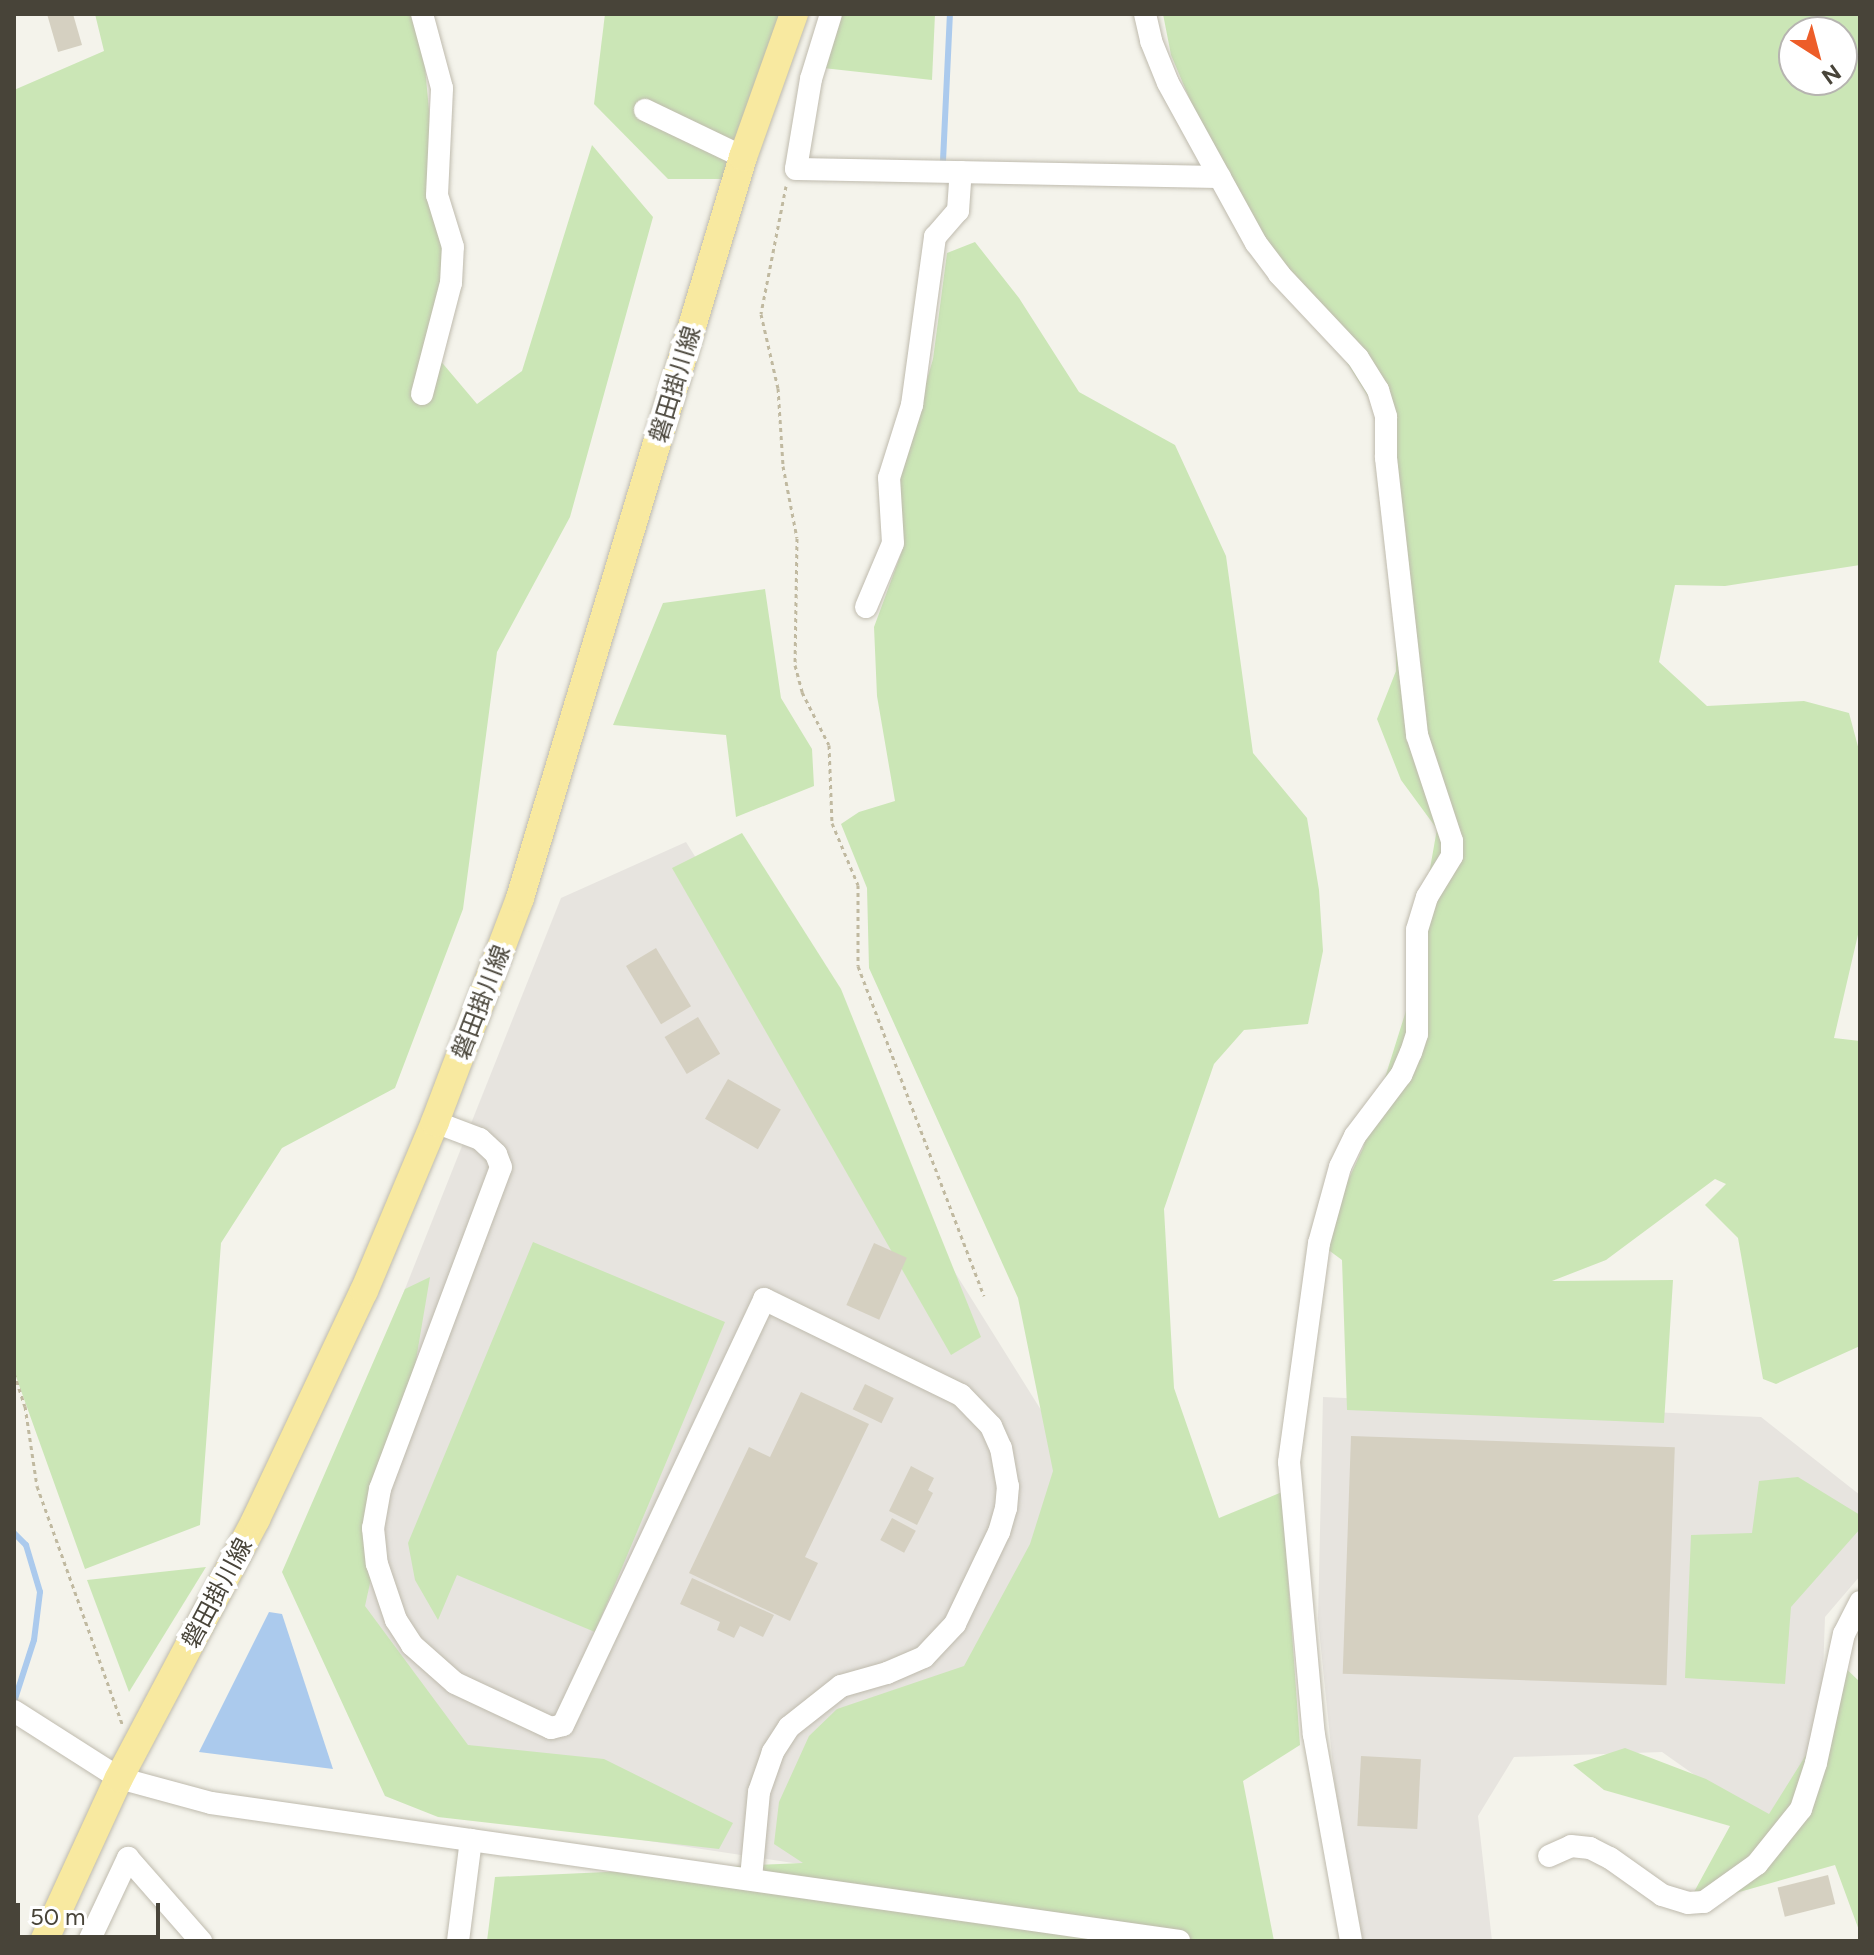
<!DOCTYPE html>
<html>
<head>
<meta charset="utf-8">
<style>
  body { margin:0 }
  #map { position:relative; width:1874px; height:1955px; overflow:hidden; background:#f4f3eb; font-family:Figtree,"Noto Sans JP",sans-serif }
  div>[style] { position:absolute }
  .industrial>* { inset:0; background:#e7e4df }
  .green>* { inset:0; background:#cbe6b6 }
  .water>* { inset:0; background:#abcaed }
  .stream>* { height:6px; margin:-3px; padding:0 3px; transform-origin:3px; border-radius:3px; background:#abcaed }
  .building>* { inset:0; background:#d5d0c1; transform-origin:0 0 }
  .path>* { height:3px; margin-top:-1.5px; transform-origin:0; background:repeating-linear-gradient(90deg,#c0b9a0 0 4px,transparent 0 8px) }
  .roads { filter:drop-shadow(0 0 2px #bfbbae) drop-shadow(0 0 2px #bfbbae) }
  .minor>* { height:22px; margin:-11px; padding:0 11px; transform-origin:11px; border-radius:11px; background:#fff }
  .major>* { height:28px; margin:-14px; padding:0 14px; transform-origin:14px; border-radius:14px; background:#f8e9a0 }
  span { translate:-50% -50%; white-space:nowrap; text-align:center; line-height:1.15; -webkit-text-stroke:8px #fff; paint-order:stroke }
  .street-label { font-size:24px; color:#484439 }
  .frame { position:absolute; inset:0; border:16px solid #484439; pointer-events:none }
  .north { position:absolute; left:1778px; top:16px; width:80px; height:80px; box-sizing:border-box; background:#fff; border:2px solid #b6b4b0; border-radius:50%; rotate:144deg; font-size:22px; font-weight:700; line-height:32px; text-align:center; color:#484439 }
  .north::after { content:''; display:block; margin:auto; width:28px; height:36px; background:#ed5d29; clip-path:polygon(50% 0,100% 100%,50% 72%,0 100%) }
  .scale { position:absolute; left:16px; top:1903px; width:144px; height:36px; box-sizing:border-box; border:4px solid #484439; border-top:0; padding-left:10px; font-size:24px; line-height:28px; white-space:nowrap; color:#484439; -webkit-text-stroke:6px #fff; paint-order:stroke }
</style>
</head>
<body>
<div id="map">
  <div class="industrial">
    <i style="clip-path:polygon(686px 842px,1066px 1450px,1071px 1559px,819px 1867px,446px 1810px,316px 1512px,561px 898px)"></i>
    <i style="clip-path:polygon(1323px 1397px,1761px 1417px,1860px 1495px,1860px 1576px,1825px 1617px,1820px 1760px,1767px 1826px,1662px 1752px,1514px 1757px,1478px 1816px,1492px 1941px,1363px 1941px,1338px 1816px,1318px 1619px)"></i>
  </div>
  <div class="green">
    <i style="clip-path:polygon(95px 14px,420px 14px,437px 195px,458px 284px,433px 352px,477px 404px,522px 371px,592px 145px,653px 217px,570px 517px,497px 652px,463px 909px,395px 1088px,282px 1148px,221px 1243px,200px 1525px,85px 1569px,14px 1371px,14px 90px,104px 51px)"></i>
    <i style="clip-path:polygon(605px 14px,795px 14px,736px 179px,668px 179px,594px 104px)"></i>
    <i style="clip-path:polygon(831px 14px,935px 14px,932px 80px,814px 67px)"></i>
    <i style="clip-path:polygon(evenodd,1163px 14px,1860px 14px,1860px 565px,1725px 586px,1675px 585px,1659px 662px,1707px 706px,1804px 701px,1849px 713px,1860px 754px,1860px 926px,1834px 1038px,1860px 1041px,1860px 1346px,1776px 1384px,1763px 1379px,1738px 1238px,1705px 1205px,1726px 1184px,1715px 1179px,1606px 1260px,1552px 1281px,1673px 1280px,1664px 1423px,1347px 1410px,1342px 1260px,1319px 1243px,1363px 1148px,1415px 982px,1416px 948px,1437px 829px,1401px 780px,1377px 719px,1396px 671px,1397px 443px,1316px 313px,1234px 204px,1171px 55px,1163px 14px,1794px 32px,1842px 32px,1842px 80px,1794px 80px,1794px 32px)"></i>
    <i style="clip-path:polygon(975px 242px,1019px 298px,1079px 392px,1175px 445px,1226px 556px,1253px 753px,1307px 818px,1319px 890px,1323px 951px,1308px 1024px,1244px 1030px,1214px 1064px,1164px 1209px,1174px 1388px,1219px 1518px,1282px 1492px,1300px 1745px,1243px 1781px,1274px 1941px,1202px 1941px,1055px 1913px,1041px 1923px,1096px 1941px,487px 1941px,495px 1877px,803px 1863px,774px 1844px,779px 1802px,809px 1736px,837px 1709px,964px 1666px,1030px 1544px,1053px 1471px,1018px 1298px,869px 968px,867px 888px,841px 824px,859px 812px,895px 801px,877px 696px,874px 627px,902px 551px,899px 475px,933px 359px,947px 253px)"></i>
    <i style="clip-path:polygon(765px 589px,781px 698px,812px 749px,814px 786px,736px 817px,726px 735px,613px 725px,663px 603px)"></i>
    <i style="clip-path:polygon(742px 833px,841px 989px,981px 1337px,951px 1355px,672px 868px)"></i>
    <i style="clip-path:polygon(533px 1242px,725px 1322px,595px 1632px,457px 1575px,438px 1620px,415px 1580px,408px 1543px)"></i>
    <i style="clip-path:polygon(430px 1277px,406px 1419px,365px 1606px,468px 1745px,604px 1759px,733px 1823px,719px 1849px,438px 1817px,385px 1796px,282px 1572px,405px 1289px)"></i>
    <i style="clip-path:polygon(1798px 1477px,1860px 1515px,1860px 1529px,1791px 1607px,1785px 1684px,1685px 1678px,1691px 1535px,1752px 1533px,1759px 1481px)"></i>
    <i style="clip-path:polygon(206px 1567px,129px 1692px,87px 1580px)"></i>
    <i style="clip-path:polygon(1838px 1661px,1860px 1682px,1860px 1933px,1835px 1865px,1704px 1902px,1688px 1903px,1730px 1826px,1604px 1790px,1573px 1765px,1625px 1748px,1706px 1779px,1769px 1814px,1821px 1731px)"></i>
  </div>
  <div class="water">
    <i style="clip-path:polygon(269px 1612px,282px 1614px,333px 1769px,199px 1752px)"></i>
  </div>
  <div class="stream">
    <i style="left:943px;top:161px;width:147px;rotate:-87.3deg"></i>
    <i style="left:14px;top:1533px;width:17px;rotate:45deg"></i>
    <i style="left:26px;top:1545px;width:49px;rotate:73.4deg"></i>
    <i style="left:40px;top:1592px;width:48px;rotate:97.1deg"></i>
    <i style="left:34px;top:1640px;width:65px;rotate:107.9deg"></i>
  </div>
  <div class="building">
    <i style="clip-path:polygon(47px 14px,73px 14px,82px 45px,58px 52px)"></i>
    <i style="left:656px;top:948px;width:68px;height:35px;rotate:59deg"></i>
    <i style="left:698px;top:1017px;width:43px;height:39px;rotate:59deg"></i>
    <i style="left:728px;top:1079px;width:61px;height:46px;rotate:30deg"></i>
    <i style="left:874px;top:1243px;width:36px;height:68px;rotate:24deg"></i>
    <i style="left:865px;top:1384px;width:32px;height:28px;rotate:26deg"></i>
    <i style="clip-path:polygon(801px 1392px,869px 1424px,805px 1557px,818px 1563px,790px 1621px,689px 1573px,749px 1447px,770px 1457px)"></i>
    <i style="left:1351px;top:1436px;width:324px;height:238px;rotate:2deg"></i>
    <i style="clip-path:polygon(911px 1466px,934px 1478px,928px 1490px,933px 1493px,917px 1525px,889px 1511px)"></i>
    <i style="left:892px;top:1518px;width:27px;height:25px;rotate:28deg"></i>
    <i style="clip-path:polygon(692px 1578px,774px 1615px,763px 1637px,740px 1626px,734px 1638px,717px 1630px,720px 1622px,680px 1604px)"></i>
    <i style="left:1361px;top:1756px;width:60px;height:70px;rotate:3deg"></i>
    <i style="left:1828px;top:1875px;width:30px;height:52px;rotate:76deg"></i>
  </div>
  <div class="path">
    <i style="left:786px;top:186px;width:130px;rotate:101.1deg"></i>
    <i style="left:761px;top:314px;width:76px;rotate:77.1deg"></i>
    <i style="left:778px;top:388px;width:78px;rotate:86.3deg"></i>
    <i style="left:783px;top:466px;width:73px;rotate:79deg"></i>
    <i style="left:797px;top:538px;width:127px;rotate:90.9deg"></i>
    <i style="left:795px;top:665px;width:28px;rotate:75deg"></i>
    <i style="left:802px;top:692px;width:59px;rotate:63deg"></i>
    <i style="left:829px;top:745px;width:78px;rotate:87.8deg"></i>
    <i style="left:832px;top:823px;width:67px;rotate:67.2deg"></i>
    <i style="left:858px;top:885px;width:81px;rotate:90deg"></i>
    <i style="left:858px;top:966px;width:353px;rotate:69.1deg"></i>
    <i style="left:14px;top:1373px;width:35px;rotate:72deg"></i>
    <i style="left:25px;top:1406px;width:81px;rotate:81.5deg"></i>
    <i style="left:37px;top:1486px;width:253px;rotate:70.3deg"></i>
  </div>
  <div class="roads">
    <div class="minor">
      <i style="left:831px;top:14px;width:68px;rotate:107.1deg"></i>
      <i style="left:811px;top:79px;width:91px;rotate:99.5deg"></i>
      <i style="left:796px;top:169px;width:424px;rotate:1.1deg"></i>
      <i style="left:1145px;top:14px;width:28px;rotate:77deg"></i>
      <i style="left:1151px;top:41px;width:45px;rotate:68deg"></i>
      <i style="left:1168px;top:83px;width:183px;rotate:61.2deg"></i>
      <i style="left:1256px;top:243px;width:39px;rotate:53deg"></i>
      <i style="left:1279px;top:274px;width:115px;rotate:46.8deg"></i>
      <i style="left:1358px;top:358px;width:38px;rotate:58deg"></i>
      <i style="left:1378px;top:390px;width:28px;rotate:73deg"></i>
      <i style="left:1386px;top:417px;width:41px;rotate:90deg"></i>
      <i style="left:1386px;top:458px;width:279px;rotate:83.6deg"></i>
      <i style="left:1417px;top:735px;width:112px;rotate:71.7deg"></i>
      <i style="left:1452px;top:841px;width:15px;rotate:90deg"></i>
      <i style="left:1452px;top:856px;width:48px;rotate:121.4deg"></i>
      <i style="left:1427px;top:897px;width:34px;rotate:107deg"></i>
      <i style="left:1417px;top:930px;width:104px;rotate:90deg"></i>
      <i style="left:1417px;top:1034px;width:19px;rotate:108deg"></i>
      <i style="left:1411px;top:1052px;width:25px;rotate:113deg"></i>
      <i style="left:1401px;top:1075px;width:76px;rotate:127deg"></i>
      <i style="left:1355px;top:1136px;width:34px;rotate:116deg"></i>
      <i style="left:1340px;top:1167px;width:79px;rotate:105.4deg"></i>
      <i style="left:1319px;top:1243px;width:221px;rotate:97.8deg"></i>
      <i style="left:1289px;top:1462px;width:274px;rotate:84.8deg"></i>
      <i style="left:1314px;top:1735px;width:209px;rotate:79.8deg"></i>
      <i style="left:645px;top:110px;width:109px;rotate:25.6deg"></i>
      <i style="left:422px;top:394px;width:115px;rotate:-75.4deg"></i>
      <i style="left:451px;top:283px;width:36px;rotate:-87deg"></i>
      <i style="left:453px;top:247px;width:54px;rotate:-107.1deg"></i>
      <i style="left:437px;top:195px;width:107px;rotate:-87.3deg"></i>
      <i style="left:442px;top:88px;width:77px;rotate:-105.1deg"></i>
      <i style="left:866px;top:607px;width:69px;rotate:-67.1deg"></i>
      <i style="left:893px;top:543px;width:65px;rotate:-93.5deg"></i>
      <i style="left:889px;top:478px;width:77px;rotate:-72.5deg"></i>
      <i style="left:912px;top:405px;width:170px;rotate:-82.2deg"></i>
      <i style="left:935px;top:237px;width:35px;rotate:-49deg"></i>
      <i style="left:958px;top:211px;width:39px;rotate:-86deg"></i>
      <i style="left:435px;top:1122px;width:48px;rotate:20.7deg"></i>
      <i style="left:480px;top:1139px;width:22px;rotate:43deg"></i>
      <i style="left:496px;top:1154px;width:14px;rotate:69deg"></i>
      <i style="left:501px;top:1167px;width:344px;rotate:110.6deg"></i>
      <i style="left:380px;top:1489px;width:40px;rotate:100deg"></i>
      <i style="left:373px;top:1528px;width:36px;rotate:84deg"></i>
      <i style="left:377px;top:1564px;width:59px;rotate:71.3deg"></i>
      <i style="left:396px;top:1620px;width:30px;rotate:57deg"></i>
      <i style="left:412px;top:1645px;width:57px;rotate:41.5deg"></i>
      <i style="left:455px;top:1683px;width:106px;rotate:25.1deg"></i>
      <i style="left:551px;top:1728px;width:12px;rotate:-14deg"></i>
      <i style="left:563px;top:1725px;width:471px;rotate:-64.7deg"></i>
      <i style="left:764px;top:1299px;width:219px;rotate:26deg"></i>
      <i style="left:961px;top:1395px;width:43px;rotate:45.9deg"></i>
      <i style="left:991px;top:1426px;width:24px;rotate:66deg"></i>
      <i style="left:1001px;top:1448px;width:39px;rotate:80deg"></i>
      <i style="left:1008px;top:1486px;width:22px;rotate:95deg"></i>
      <i style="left:1006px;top:1508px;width:25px;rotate:106deg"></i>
      <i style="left:999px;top:1532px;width:102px;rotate:115.6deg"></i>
      <i style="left:955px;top:1624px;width:45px;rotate:133.2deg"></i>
      <i style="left:924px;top:1657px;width:40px;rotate:156.6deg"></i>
      <i style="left:887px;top:1673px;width:48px;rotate:164.2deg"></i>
      <i style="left:841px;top:1686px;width:66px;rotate:141.7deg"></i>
      <i style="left:789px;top:1727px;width:30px;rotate:123deg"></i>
      <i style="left:773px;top:1752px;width:42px;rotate:109.3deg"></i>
      <i style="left:759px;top:1792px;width:87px;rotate:95.3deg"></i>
      <i style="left:14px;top:1711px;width:125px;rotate:32.5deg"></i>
      <i style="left:119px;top:1778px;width:95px;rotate:15.2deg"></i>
      <i style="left:211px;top:1803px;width:978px;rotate:8.11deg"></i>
      <i style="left:1549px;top:1856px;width:24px;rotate:-24deg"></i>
      <i style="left:1571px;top:1846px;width:19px;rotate:6deg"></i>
      <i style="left:1590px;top:1848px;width:22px;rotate:27deg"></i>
      <i style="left:1610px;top:1858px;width:64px;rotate:35.4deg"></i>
      <i style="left:1662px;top:1895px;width:27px;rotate:17deg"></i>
      <i style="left:1688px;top:1903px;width:16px;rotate:-4deg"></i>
      <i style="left:1704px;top:1902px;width:65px;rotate:-35.6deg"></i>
      <i style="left:1757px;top:1864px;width:70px;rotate:-51.3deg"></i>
      <i style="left:1801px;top:1809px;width:48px;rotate:-71.9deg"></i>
      <i style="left:1816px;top:1763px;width:132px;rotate:-77.8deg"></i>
      <i style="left:1844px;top:1634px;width:36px;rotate:-63deg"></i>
      <i style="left:89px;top:1941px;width:92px;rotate:-64.8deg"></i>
      <i style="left:128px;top:1858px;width:111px;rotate:48.7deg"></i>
      <i style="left:458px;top:1941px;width:102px;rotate:-82.7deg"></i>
    </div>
    <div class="major">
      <i style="left:44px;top:1941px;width:179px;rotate:-65.3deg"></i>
      <i style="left:119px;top:1778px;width:293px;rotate:-62.1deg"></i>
      <i style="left:256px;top:1519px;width:252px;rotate:-64.7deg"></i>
      <i style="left:364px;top:1291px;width:183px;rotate:-67.2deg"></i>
      <i style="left:435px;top:1122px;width:240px;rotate:-69.2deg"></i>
      <i style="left:520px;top:898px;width:774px;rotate:-73.25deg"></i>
      <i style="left:743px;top:157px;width:152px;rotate:-70.4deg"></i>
    </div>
  </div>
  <div class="street-label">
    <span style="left:675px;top:384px;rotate:-73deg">磐田掛川線</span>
    <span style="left:481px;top:1002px;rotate:-69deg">磐田掛川線</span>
    <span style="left:217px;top:1593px;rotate:-62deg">磐田掛川線</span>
  </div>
  <div class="frame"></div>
  <div class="north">N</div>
  <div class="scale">50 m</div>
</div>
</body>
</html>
